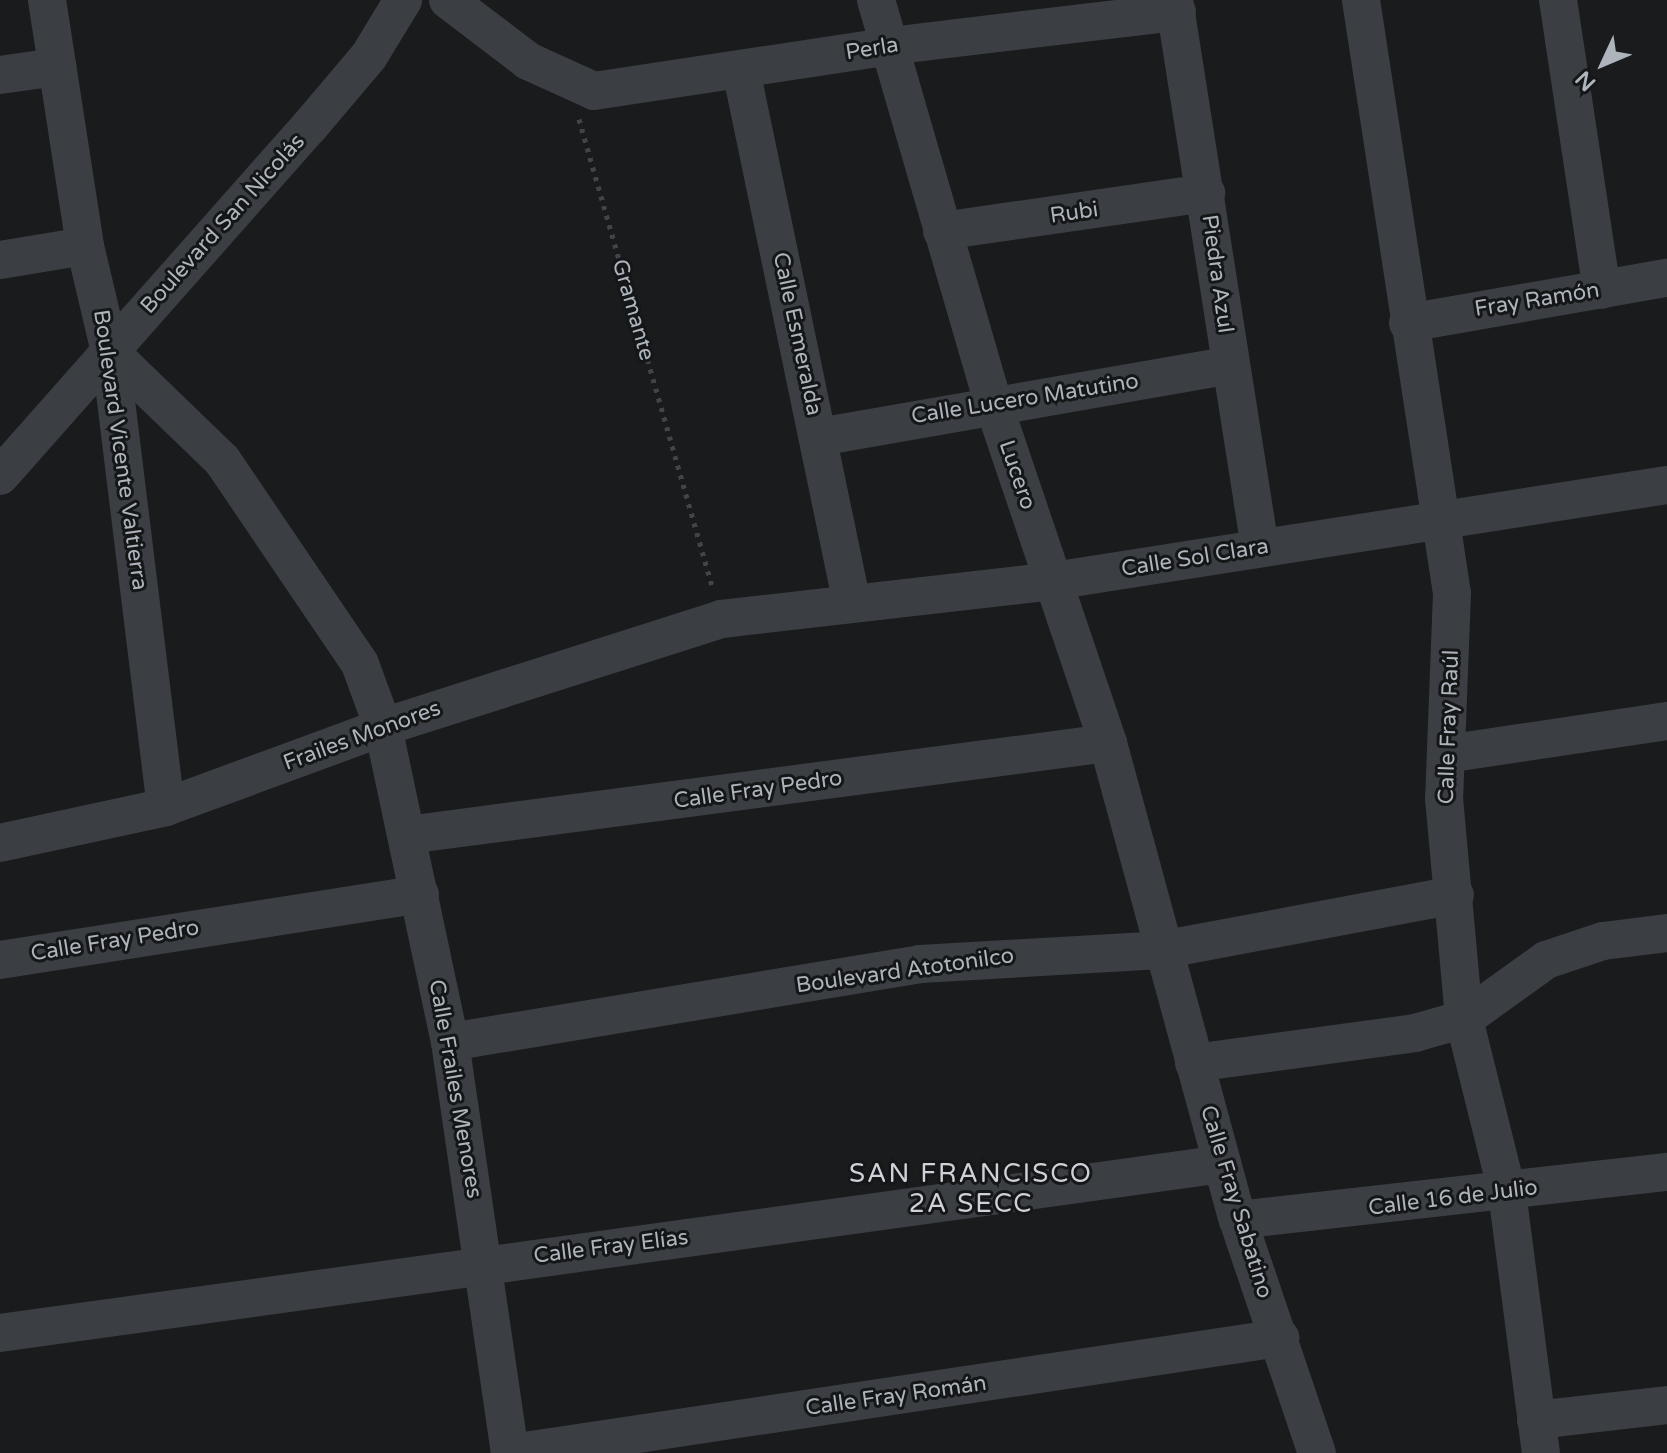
<!DOCTYPE html>
<html>
<head>
<meta charset="utf-8">
<style>
  body { margin:0 }
  #map { position:relative; width:1667px; height:1453px; overflow:hidden; background:#1a1b1d; font-family:"Varela Round",sans-serif }
  div>[style] { position:absolute }
  .path>* { height:5px; margin-top:-2.5px; transform-origin:0; background:repeating-linear-gradient(90deg,#414549 0 4px,transparent 0 10px) }
  .minor>* { height:38px; margin:-19px; padding:0 19px; transform-origin:19px; border-radius:19px; background:#3b3e42 }
  span { translate:-50% -50%; white-space:nowrap; text-align:center; line-height:1.15; -webkit-text-stroke:6px #151618; paint-order:stroke }
  .street-label { font-size:22px; color:#adb4bc }
  .quarter-label { font-size:26px; color:#ced2d8; letter-spacing:2px }
  .north { position:absolute; left:1563px; top:24px; width:80px; height:80px; -webkit-text-stroke:6px #151618; paint-order:stroke; rotate:226deg; font-size:22px; font-weight:700; line-height:32px; text-align:center; color:#adb4bc }
  .north::after { content:''; display:block; margin:auto; width:28px; height:36px; background:#adb4bc; clip-path:polygon(50% 0,100% 100%,50% 72%,0 100%) }
</style>
</head>
<body>
<div id="map">
  <div class="path">
    <i style="left:579px;top:119px;width:487px;rotate:74.1deg"></i>
  </div>
  <div class="minor">
    <i style="left:47px;top:0;width:249px;rotate:81.2deg"></i>
    <i style="left:85px;top:246px;width:109px;rotate:76.7deg"></i>
    <i style="left:110px;top:352px;width:458px;rotate:83deg"></i>
    <i style="left:448px;top:0;width:101px;rotate:37.3deg"></i>
    <i style="left:528px;top:61px;width:72px;rotate:24.4deg"></i>
    <i style="left:594px;top:91px;width:299px;rotate:-8.6deg"></i>
    <i style="left:890px;top:46px;width:289px;rotate:-6.8deg"></i>
    <i style="left:876px;top:0;width:420px;rotate:73.8deg"></i>
    <i style="left:993px;top:403px;width:359px;rotate:71.3deg"></i>
    <i style="left:1108px;top:743px;width:494px;rotate:74.8deg"></i>
    <i style="left:1238px;top:1220px;width:246px;rotate:71.3deg"></i>
    <i style="left:1174px;top:0;width:555px;rotate:81.08deg"></i>
    <i style="left:1361px;top:0;width:600px;rotate:81.28deg"></i>
    <i style="left:1452px;top:593px;width:205px;rotate:92.2deg"></i>
    <i style="left:1444px;top:798px;width:222px;rotate:84.8deg"></i>
    <i style="left:1464px;top:1019px;width:178px;rotate:76deg"></i>
    <i style="left:1507px;top:1192px;width:263px;rotate:82.6deg"></i>
    <i style="left:1558px;top:0;width:293px;rotate:81.4deg"></i>
    <i style="left:741px;top:70px;width:540px;rotate:78.25deg"></i>
    <i style="left:0;top:75px;width:58px;rotate:-8deg"></i>
    <i style="left:942px;top:231px;width:267px;rotate:-8.2deg"></i>
    <i style="left:0;top:260px;width:86px;rotate:-9.4deg"></i>
    <i style="left:1408px;top:323px;width:263px;rotate:-9.9deg"></i>
    <i style="left:110px;top:352px;width:156px;rotate:44deg"></i>
    <i style="left:222px;top:460px;width:246px;rotate:55.9deg"></i>
    <i style="left:360px;top:664px;width:67px;rotate:69.9deg"></i>
    <i style="left:383px;top:727px;width:322px;rotate:78deg"></i>
    <i style="left:450px;top:1042px;width:415px;rotate:81.7deg"></i>
    <i style="left:819px;top:437px;width:418px;rotate:-9.9deg"></i>
    <i style="left:0;top:476px;width:466px;rotate:-48.5deg"></i>
    <i style="left:309px;top:127px;width:93px;rotate:-49.8deg"></i>
    <i style="left:369px;top:56px;width:66px;rotate:-58.7deg"></i>
    <i style="left:1446px;top:754px;width:223px;rotate:-8.5deg"></i>
    <i style="left:407px;top:835px;width:707px;rotate:-7.48deg"></i>
    <i style="left:0;top:843px;width:170px;rotate:-12.2deg"></i>
    <i style="left:166px;top:807px;width:231px;rotate:-20.2deg"></i>
    <i style="left:383px;top:727px;width:355px;rotate:-17.7deg"></i>
    <i style="left:721px;top:619px;width:334px;rotate:-6.5deg"></i>
    <i style="left:1053px;top:581px;width:621px;rotate:-8.89deg"></i>
    <i style="left:0;top:960px;width:425px;rotate:-8.9deg"></i>
    <i style="left:450px;top:1042px;width:476px;rotate:-9.4deg"></i>
    <i style="left:920px;top:964px;width:241px;rotate:-3.3deg"></i>
    <i style="left:1161px;top:950px;width:299px;rotate:-10.6deg"></i>
    <i style="left:1194px;top:1063px;width:223px;rotate:-7.7deg"></i>
    <i style="left:1415px;top:1033px;width:51px;rotate:-15.9deg"></i>
    <i style="left:1464px;top:1019px;width:101px;rotate:-35.7deg"></i>
    <i style="left:1546px;top:960px;width:60px;rotate:-18.4deg"></i>
    <i style="left:1603px;top:941px;width:64px;rotate:-7.1deg"></i>
    <i style="left:1238px;top:1220px;width:432px;rotate:-6.4deg"></i>
    <i style="left:0;top:1333px;width:1234px;rotate:-7.87deg"></i>
    <i style="left:1536px;top:1420px;width:132px;rotate:-6.5deg"></i>
    <i style="left:511px;top:1453px;width:778px;rotate:-8.51deg"></i>
  </div>
  <div class="street-label">
    <span style="left:872px;top:49px;rotate:-9deg">Perla</span>
    <span style="left:1074px;top:213px;rotate:-8deg">Rubi</span>
    <span style="left:223px;top:224px;rotate:-48deg">Boulevard San Nicolás</span>
    <span style="left:1217px;top:274px;rotate:82deg">Piedra Azul</span>
    <span style="left:1537px;top:300px;rotate:-9deg">Fray Ramón</span>
    <span style="left:633px;top:310px;rotate:74deg">Gramante</span>
    <span style="left:797px;top:334px;rotate:78deg">Calle Esmeralda</span>
    <span style="left:1025px;top:399px;rotate:-9deg">Calle Lucero Matutino</span>
    <span style="left:120px;top:450px;rotate:82deg">Boulevard Vicente Valtierra</span>
    <span style="left:1017px;top:475px;rotate:71deg">Lucero</span>
    <span style="left:1195px;top:558px;rotate:-9deg">Calle Sol Clara</span>
    <span style="left:1449px;top:727px;rotate:-88deg">Calle Fray Raúl</span>
    <span style="left:362px;top:736px;rotate:-20deg">Frailes Monores</span>
    <span style="left:758px;top:790px;rotate:-8deg">Calle Fray Pedro</span>
    <span style="left:115px;top:941px;rotate:-9deg">Calle Fray Pedro</span>
    <span style="left:905px;top:971px;rotate:-8deg">Boulevard Atotonilco</span>
    <span style="left:455px;top:1089px;rotate:80deg">Calle Frailes Menores</span>
    <span style="left:1453px;top:1198px;rotate:-7deg">Calle 16 de Julio</span>
    <span style="left:1236px;top:1202px;rotate:73deg">Calle Fray Sabatino</span>
    <span style="left:611px;top:1247px;rotate:-7deg">Calle Fray Elías</span>
    <span style="left:896px;top:1396px;rotate:-8deg">Calle Fray Román</span>
  </div>
  <div class="quarter-label">
    <span style="left:971px;top:1189px">SAN FRANCISCO<br>2A SECC</span>
  </div>
  <div class="north">N</div>
</div>
</body>
</html>
